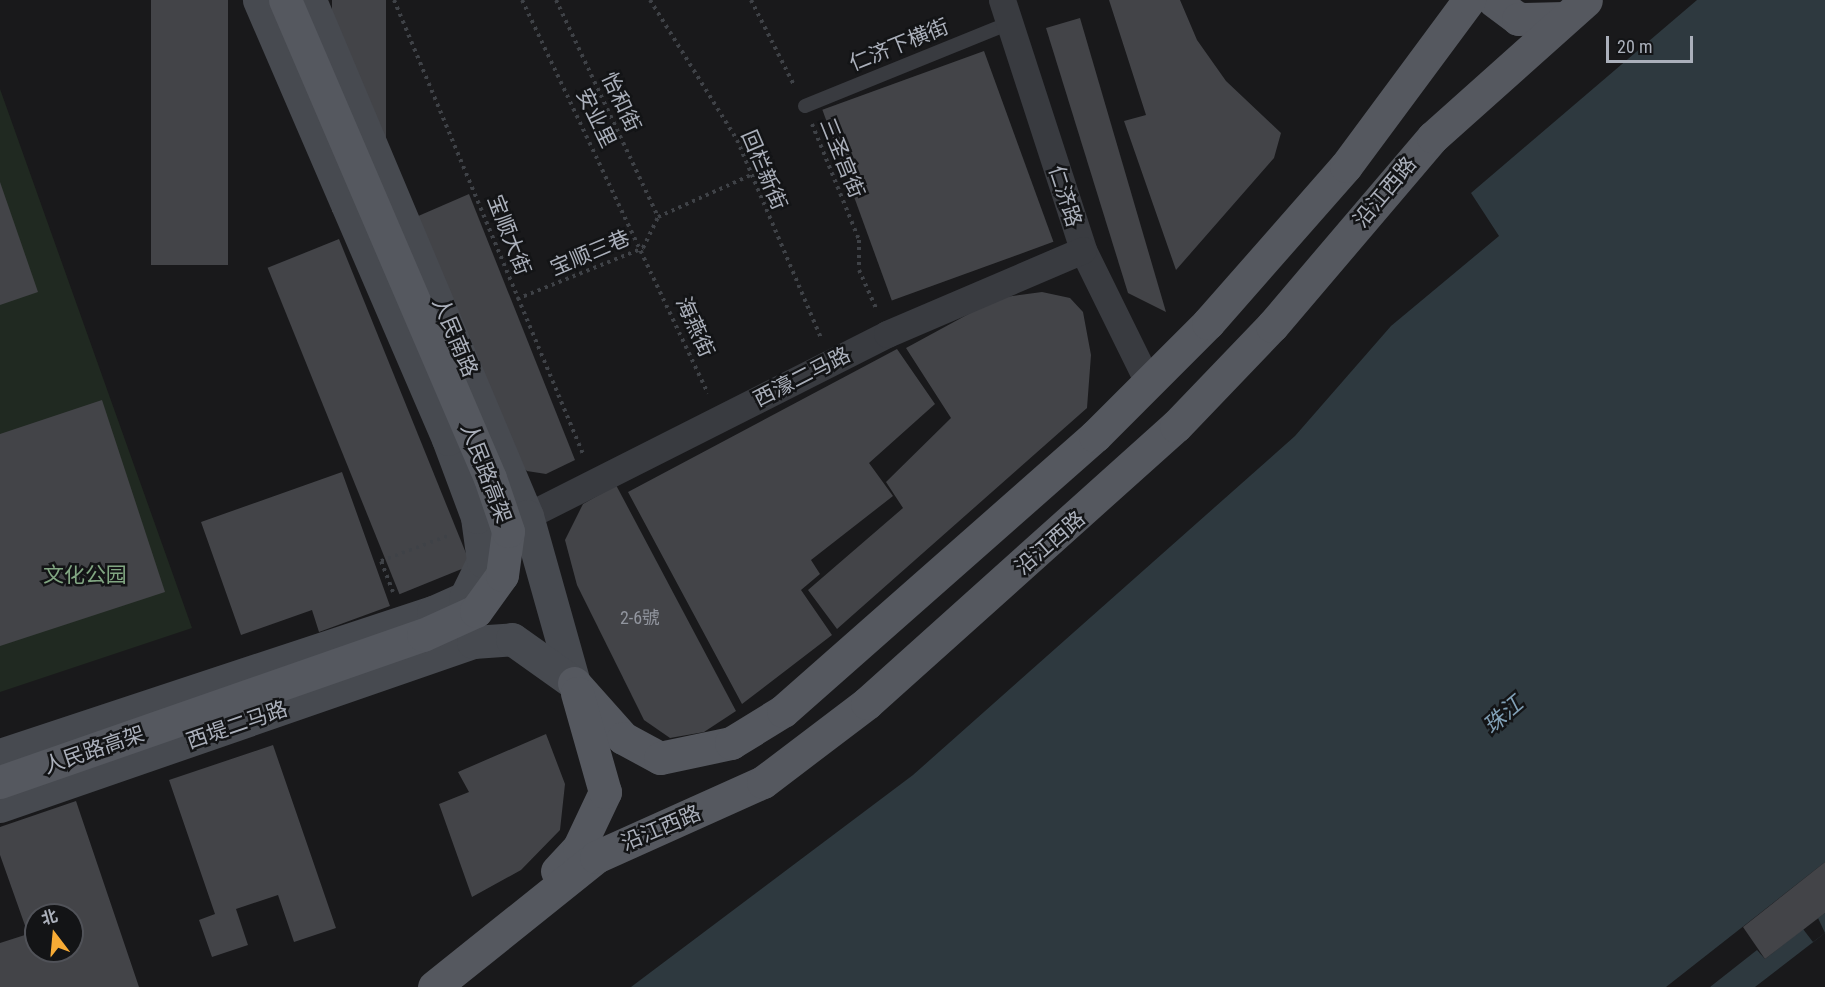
<!DOCTYPE html>
<html>
<head>
<meta charset="utf-8">
<style>
  body { margin:0 }
  #map { position:relative; width:1825px; height:987px; overflow:hidden; background:#19191b; font-family:"Roboto Condensed","Noto Sans SC",sans-serif }
  div>[style] { position:absolute }
  .green>* { inset:0; background:#202921 }
  .water>* { inset:0; background:#2e393f }
  .pier>* { inset:0; background:#19191b }
  .building>* { inset:0; background:#434448; transform-origin:0 0 }
  .path>* { height:4px; margin-top:-2px; transform-origin:0; background:repeating-linear-gradient(90deg,#3f4247 0 3px,transparent 0 7.5px) }
  .lane>* { height:14px; margin:-7px; padding:0 7px; transform-origin:7px; border-radius:7px; background:#393b40 }
  .street>* { height:27px; margin:-13.5px; padding:0 13.5px; transform-origin:13.5px; border-radius:13.5px; background:#393b40 }
  .secondary>* { height:33px; margin:-16.5px; padding:0 16.5px; transform-origin:16.5px; border-radius:16.5px; background:#474a50 }
  .primary>* { height:33px; margin:-16.5px; padding:0 16.5px; transform-origin:16.5px; border-radius:16.5px; background:#55585f }
  span { translate:-50% -50%; white-space:nowrap; text-align:center; line-height:1.15; -webkit-text-stroke:5px #131416; paint-order:stroke }
  .number-label { font-size:18px; color:#91959e }
  .number-label span { -webkit-text-stroke-width:0 }
  .street-label { font-size:21px; color:#abb0bb }
  .park-label { font-size:21px; color:#81a682 }
  .water-label { font-size:22px; color:#81a0b6; font-style:italic }
  .north { position:absolute; left:24px; top:903px; width:60px; height:60px; box-sizing:border-box; background:#131416; border:2px solid #505258; border-radius:50%; rotate:344deg; font-size:16px; font-weight:700; line-height:24px; text-align:center; color:#abb0bb }
  .north::after { content:''; display:block; margin:auto; width:21px; height:27px; background:#f7ab35; clip-path:polygon(50% 0,100% 100%,50% 72%,0 100%) }
  .scale { position:absolute; left:1606px; top:36px; width:87px; height:27px; box-sizing:border-box; border:3px solid #abb0bb; border-top:0; padding-left:8px; font-size:18px; line-height:21px; white-space:nowrap; color:#abb0bb; -webkit-text-stroke:4px #131416; paint-order:stroke }
</style>
</head>
<body>
<div id="map">
  <div class="green">
    <i style="clip-path:polygon(0 89px,192px 628px,0 692px)"></i>
  </div>
  <div class="water">
    <i style="clip-path:polygon(1697px 0,1825px 0,1825px 933px,1755px 987px,631px 987px,913px 775px,1295px 436px,1391px 326px,1499px 236px,1471px 193px)"></i>
  </div>
  <div class="pier">
    <i style="clip-path:polygon(1825px 862px,1825px 913px,1818px 918px,1825px 933px,1813px 942px,1803px 929px,1765px 959px,1757px 950px,1710px 987px,1666px 987px)"></i>
  </div>
  <div class="building">
    <i style="left:151px;top:0;width:77px;height:265px"></i>
    <i style="left:332px;top:0;width:54px;height:212px"></i>
    <i style="clip-path:polygon(1109px 0,1180px 0,1197px 40px,1226px 81px,1281px 133px,1274px 158px,1176px 270px,1124px 121px,1146px 115px)"></i>
    <i style="clip-path:polygon(1080px 18px,1166px 312px,1128px 293px,1046px 28px)"></i>
    <i style="left:984px;top:51px;width:203px;height:172px;rotate:70deg"></i>
    <i style="clip-path:polygon(0 182px,38px 292px,0 305px)"></i>
    <i style="clip-path:polygon(469px 194px,575px 460px,546px 474px,527px 471px,516px 462px,416px 217px)"></i>
    <i style="left:339px;top:239px;width:352px;height:77px;rotate:68deg"></i>
    <i style="clip-path:polygon(1042px 292px,1070px 298px,1083px 312px,1091px 355px,1087px 408px,837px 629px,808px 590px,903px 508px,886px 482px,951px 418px,906px 348px,998px 298px)"></i>
    <i style="clip-path:polygon(897px 349px,935px 404px,869px 463px,893px 496px,811px 560px,820px 574px,801px 590px,832px 635px,742px 704px,628px 492px)"></i>
    <i style="clip-path:polygon(102px 400px,165px 592px,0 646px,0 434px)"></i>
    <i style="clip-path:polygon(342px 472px,390px 606px,319px 632px,312px 610px,241px 635px,201px 522px)"></i>
    <i style="clip-path:polygon(616px 485px,736px 711px,704px 732px,670px 738px,644px 720px,577px 585px,565px 540px,583px 504px)"></i>
    <i style="clip-path:polygon(546px 734px,565px 784px,560px 830px,521px 870px,472px 897px,439px 804px,469px 792px,458px 772px)"></i>
    <i style="clip-path:polygon(273px 745px,336px 928px,294px 942px,278px 895px,236px 909px,248px 945px,212px 957px,199px 920px,215px 914px,169px 780px)"></i>
    <i style="clip-path:polygon(evenodd,76px 801px,139px 987px,0 987px,0 943px,28px 934px,0 855px,0 827px,76px 801px,36px 915px,72px 915px,72px 951px,36px 951px,36px 915px)"></i>
    <i style="clip-path:polygon(1825px 862px,1825px 913px,1765px 959px,1743px 927px)"></i>
  </div>
  <div class="path">
    <i style="left:394px;top:0;width:494px;rotate:67.4deg"></i>
    <i style="left:522px;top:0;width:435px;rotate:64.7deg"></i>
    <i style="left:556px;top:0;width:240px;rotate:64.8deg"></i>
    <i style="left:650px;top:0;width:165px;rotate:58.1deg"></i>
    <i style="left:737px;top:140px;width:215px;rotate:67deg"></i>
    <i style="left:751px;top:0;width:97px;rotate:63.2deg"></i>
    <i style="left:812px;top:124px;width:125px;rotate:67.9deg"></i>
    <i style="left:859px;top:240px;width:30px;rotate:90deg"></i>
    <i style="left:859px;top:270px;width:42px;rotate:65.9deg"></i>
    <i style="left:658px;top:217px;width:102px;rotate:-24.3deg"></i>
    <i style="left:517px;top:299px;width:136px;rotate:-22deg"></i>
    <i style="left:643px;top:248px;width:34px;rotate:-64deg"></i>
    <i style="left:393px;top:592px;width:33px;rotate:-111deg"></i>
    <i style="left:381px;top:561px;width:74px;rotate:-20.6deg"></i>
  </div>
  <div class="lane">
    <i style="left:805px;top:106px;width:220px;rotate:-22.1deg"></i>
  </div>
  <div class="street">
    <i style="left:1002px;top:0;width:263px;rotate:72deg"></i>
    <i style="left:1083px;top:250px;width:149px;rotate:63.8deg"></i>
    <i style="left:527px;top:516px;width:403px;rotate:-26.8deg"></i>
    <i style="left:887px;top:334px;width:213px;rotate:-23.2deg"></i>
  </div>
  <div class="secondary">
    <i style="left:310px;top:0;width:560px;rotate:67.19deg"></i>
    <i style="left:527px;top:516px;width:173px;rotate:74.3deg"></i>
    <i style="left:0;top:755px;width:456px;rotate:-18.3deg"></i>
    <i style="left:433px;top:612px;width:35px;rotate:-24deg"></i>
    <i style="left:465px;top:598px;width:41px;rotate:-64.1deg"></i>
    <i style="left:483px;top:561px;width:44px;rotate:-97.8deg"></i>
    <i style="left:477px;top:517px;width:83px;rotate:-110.4deg"></i>
    <i style="left:448px;top:439px;width:478px;rotate:-113.3deg"></i>
    <i style="left:0;top:806px;width:501px;rotate:-19.12deg"></i>
    <i style="left:473px;top:642px;width:39px;rotate:-4deg"></i>
    <i style="left:512px;top:639px;width:76px;rotate:35.4deg"></i>
  </div>
  <div class="primary">
    <i style="left:1493px;top:0;width:31px;rotate:37deg"></i>
    <i style="left:1518px;top:19px;width:46px;rotate:-1.2deg"></i>
    <i style="left:574px;top:683px;width:74px;rotate:48.3deg"></i>
    <i style="left:623px;top:738px;width:42px;rotate:28.4deg"></i>
    <i style="left:660px;top:758px;width:73px;rotate:-11.9deg"></i>
    <i style="left:731px;top:743px;width:61px;rotate:-31.6deg"></i>
    <i style="left:783px;top:711px;width:416px;rotate:-41.4deg"></i>
    <i style="left:1095px;top:436px;width:160px;rotate:-45deg"></i>
    <i style="left:1208px;top:323px;width:209px;rotate:-48.7deg"></i>
    <i style="left:1346px;top:166px;width:207px;rotate:-53.5deg"></i>
    <i style="left:0;top:782px;width:448px;rotate:-19.2deg"></i>
    <i style="left:423px;top:635px;width:58px;rotate:-24.4deg"></i>
    <i style="left:476px;top:611px;width:44px;rotate:-54.2deg"></i>
    <i style="left:502px;top:575px;width:44px;rotate:-82.2deg"></i>
    <i style="left:508px;top:531px;width:56px;rotate:-108.8deg"></i>
    <i style="left:490px;top:478px;width:520px;rotate:-113.21deg"></i>
    <i style="left:557px;top:871px;width:33px;rotate:-47deg"></i>
    <i style="left:579px;top:847px;width:61px;rotate:-64.7deg"></i>
    <i style="left:605px;top:792px;width:103px;rotate:-105.8deg"></i>
    <i style="left:434px;top:987px;width:208px;rotate:-38.7deg"></i>
    <i style="left:596px;top:857px;width:183px;rotate:-24.2deg"></i>
    <i style="left:763px;top:782px;width:131px;rotate:-37.2deg"></i>
    <i style="left:867px;top:703px;width:415px;rotate:-41.9deg"></i>
    <i style="left:1176px;top:426px;width:139px;rotate:-46.2deg"></i>
    <i style="left:1272px;top:326px;width:248px;rotate:-49.6deg"></i>
    <i style="left:1433px;top:137px;width:205px;rotate:-41.8deg"></i>
  </div>
  <div class="number-label">
    <span style="left:640px;top:618px">2-6號</span>
  </div>
  <div class="street-label">
    <span style="left:899px;top:45px;rotate:-22deg">仁济下横街</span>
    <span style="left:621px;top:102px;rotate:65deg">怡和街</span>
    <span style="left:596px;top:118px;rotate:64deg">安业里</span>
    <span style="left:842px;top:158px;rotate:68deg">三圣宫街</span>
    <span style="left:764px;top:170px;rotate:67deg">回栏新街</span>
    <span style="left:1385px;top:192px;rotate:-50deg">沿江西路</span>
    <span style="left:1065px;top:196px;rotate:72deg">仁济路</span>
    <span style="left:509px;top:235px;rotate:69deg">宝顺大街</span>
    <span style="left:590px;top:253px;rotate:-23deg">宝顺三巷</span>
    <span style="left:695px;top:327px;rotate:66deg">海燕街</span>
    <span style="left:455px;top:337px;rotate:67deg">人民南路</span>
    <span style="left:802px;top:377px;rotate:-27deg">西濠二马路</span>
    <span style="left:486px;top:473px;rotate:69deg">人民路高架</span>
    <span style="left:1050px;top:543px;rotate:-41deg">沿江西路</span>
    <span style="left:237px;top:725px;rotate:-19deg">西堤二马路</span>
    <span style="left:94px;top:750px;rotate:-19deg">人民路高架</span>
    <span style="left:661px;top:828px;rotate:-23deg">沿江西路</span>
  </div>
  <div class="park-label">
    <span style="left:85px;top:575px">文化公园</span>
  </div>
  <div class="water-label">
    <span style="left:1503px;top:715px;rotate:-41deg">珠江</span>
  </div>
  <div class="north">北</div>
  <div class="scale">20 m</div>
</div>
</body>
</html>
